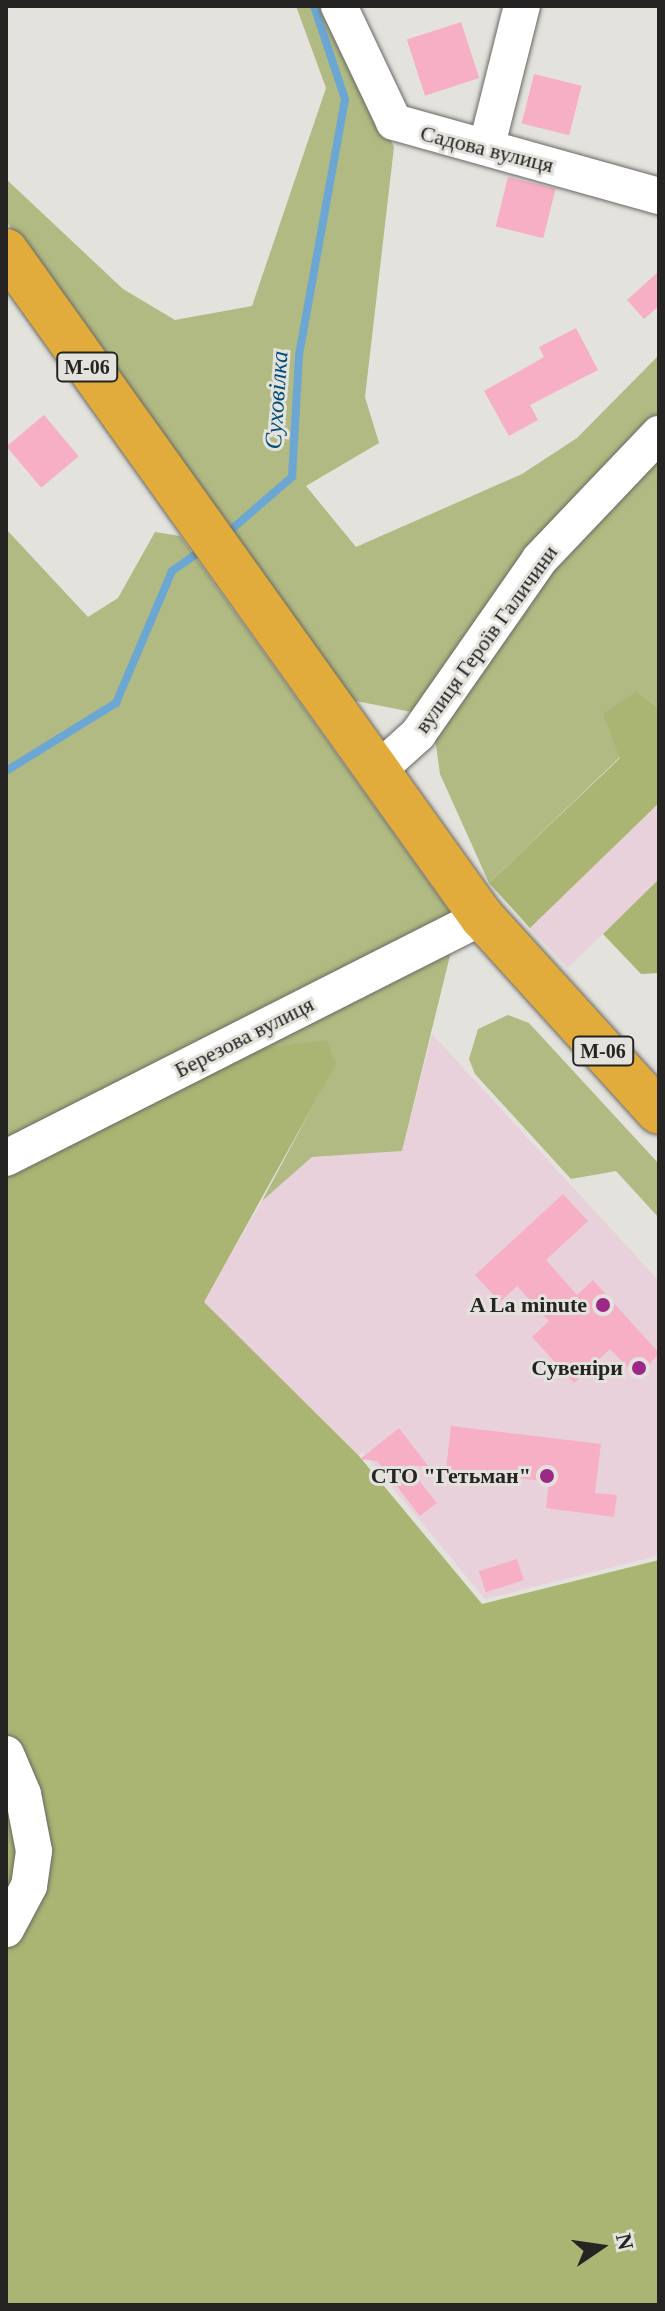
<!DOCTYPE html>
<html>
<head>
<meta charset="utf-8">
<style>
  body { margin:0 }
  #map { position:relative; width:665px; height:2311px; overflow:hidden; background:#e4e2dd; font-family:"Times New Roman",serif }
  div>[style] { position:absolute }
  .commercial>* { inset:0; background:#e9d1db }
  .green>* { inset:0; background:#b1ba82 }
  .forest>* { inset:0; background:#aab573 }
  .stream>* { height:8px; margin:-4px; padding:0 4px; transform-origin:4px; border-radius:4px; background:#6ca7d3 }
  .building>* { inset:0; background:#f7afc6; transform-origin:0 0 }
  .roads { filter:drop-shadow(0 0 2px #6a6864) drop-shadow(0 0 2px #6a6864) }
  .minor>* { height:36px; margin:-18px; padding:0 18px; transform-origin:18px; border-radius:18px; background:#fff }
  .highway>* { height:44px; margin:-22px; padding:0 22px; transform-origin:22px; border-radius:22px; background:#e1ac3b }
  .dots>* { width:22px; height:22px; translate:-50% -50%; box-sizing:border-box; border:4px solid #e4e2dd; border-radius:50% }
  span { translate:-50% -50%; white-space:nowrap; text-align:center; line-height:1.15; -webkit-text-stroke:6px #e4e2dd; paint-order:stroke }
  .shield-label span { padding:2px 6px; background:#e4e2dd; border:2px solid; border-radius:6px; -webkit-text-stroke-width:0 }
  .shield-label { font-size:20px; color:#252422; font-weight:700 }
  .street-label { font-size:22px; color:#252422 }
  .poi-label { font-size:22px; color:#252422; font-weight:700 }
  .right { translate:-100% -50%; text-align:right }
  .water-label { font-size:24px; color:#014f78; font-style:italic }
  .frame { position:absolute; inset:0; border:8px solid #252422; pointer-events:none }
  .north { position:absolute; left:561px; top:2207px; width:80px; height:80px; -webkit-text-stroke:6px #e4e2dd; paint-order:stroke; rotate:77deg; font-size:22px; font-weight:700; line-height:32px; text-align:center; color:#252422 }
  .north::after { content:''; display:block; margin:auto; width:28px; height:36px; background:#252422; clip-path:polygon(50% 0,100% 100%,50% 72%,0 100%) }
</style>
</head>
<body>
<div id="map">
  <div class="commercial">
    <i style="clip-path:polygon(659px 803px,659px 879px,568px 968px,530px 928px)"></i>
    <i style="clip-path:polygon(432px 1034px,659px 1281px,659px 1552px,653px 1557px,485px 1599px,362px 1451px,359px 1456px,203px 1302px,262px 1201px,312px 1157px,402px 1151px)"></i>
  </div>
  <div class="green">
    <i style="clip-path:polygon(296px 6px,329px 6px,394px 147px,365px 397px,379px 443px,306px 486px,356px 547px,522px 474px,577px 438px,659px 355px,659px 708px,637px 691px,620px 757px,489px 883px,440px 774px,432px 716px,346px 699px,6px 221px,6px 179px,123px 289px,175px 320px,252px 306px,326px 88px)"></i>
    <i style="clip-path:polygon(6px 529px,88px 617px,118px 598px,155px 532px,180px 536px,458px 923px,402px 1151px,312px 1157px,262px 1201px,335px 1064px,326px 1040px,6px 1164px)"></i>
    <i style="clip-path:polygon(508px 1015px,529px 1023px,659px 1164px,659px 1218px,616px 1171px,571px 1179px,475px 1074px,469px 1059px,478px 1029px)"></i>
  </div>
  <div class="forest">
    <i style="clip-path:polygon(637px 691px,659px 708px,659px 803px,530px 928px,489px 883px,620px 758px,603px 714px)"></i>
    <i style="clip-path:polygon(659px 879px,659px 973px,641px 974px,603px 934px)"></i>
    <i style="clip-path:polygon(327px 1040px,336px 1064px,204px 1302px,359px 1456px,482px 1604px,659px 1560px,658px 2305px,6px 2305px,6px 1164px,207px 1055px)"></i>
  </div>
  <div class="stream">
    <i style="left:225px;top:535px;width:89px;rotate:-40.9deg"></i>
    <i style="left:292px;top:477px;width:122px;rotate:-86.7deg"></i>
    <i style="left:299px;top:355px;width:260px;rotate:-79.8deg"></i>
    <i style="left:345px;top:99px;width:98px;rotate:-108.4deg"></i>
    <i style="left:6px;top:771px;width:129px;rotate:-31.7deg"></i>
    <i style="left:116px;top:703px;width:143px;rotate:-67deg"></i>
    <i style="left:172px;top:571px;width:39px;rotate:-35deg"></i>
  </div>
  <div class="building">
    <i style="left:461px;top:22px;width:59px;height:57px;rotate:72deg"></i>
    <i style="left:534px;top:74px;width:49px;height:51px;rotate:14deg"></i>
    <i style="left:508px;top:177px;width:49px;height:51px;rotate:14deg"></i>
    <i style="clip-path:polygon(659px 271px,659px 306px,644px 319px,627px 300px)"></i>
    <i style="clip-path:polygon(576px 328px,598px 370px,530px 405px,538px 420px,509px 436px,484px 391px,544px 357px,539px 347px)"></i>
    <i style="left:44px;top:415px;width:54px;height:49px;rotate:50deg"></i>
    <i style="clip-path:polygon(563px 1194px,588px 1221px,546px 1260px,577px 1295px,593px 1280px,659px 1353px,638px 1378px,610px 1349px,574px 1383px,532px 1337px,549px 1321px,517px 1286px,500px 1302px,475px 1275px)"></i>
    <i style="clip-path:polygon(451px 1426px,601px 1444px,595px 1493px,617px 1495px,614px 1517px,546px 1508px,549px 1482px,446px 1469px)"></i>
    <i style="clip-path:polygon(399px 1428px,429px 1467px,407px 1465px,437px 1503px,420px 1516px,377px 1461px,360px 1459px)"></i>
    <i style="left:517px;top:1559px;width:22px;height:40px;rotate:72deg"></i>
  </div>
  <div class="roads">
    <div class="minor">
      <i style="left:339px;top:6px;width:128px;rotate:64.6deg"></i>
      <i style="left:394px;top:122px;width:275px;rotate:15.6deg"></i>
      <i style="left:487px;top:145px;width:143px;rotate:-75.9deg"></i>
      <i style="left:376px;top:772px;width:57px;rotate:-42.1deg"></i>
      <i style="left:418px;top:734px;width:213px;rotate:-55.1deg"></i>
      <i style="left:540px;top:559px;width:173px;rotate:-46.4deg"></i>
      <i style="left:6px;top:1158px;width:534px;rotate:-26.85deg"></i>
      <i style="left:6px;top:1754px;width:43px;rotate:67deg"></i>
      <i style="left:23px;top:1794px;width:58px;rotate:79.1deg"></i>
      <i style="left:34px;top:1851px;width:35px;rotate:98deg"></i>
      <i style="left:29px;top:1886px;width:49px;rotate:118.1deg"></i>
    </div>
    <div class="highway">
      <i style="left:6px;top:251px;width:819px;rotate:54.45deg"></i>
      <i style="left:482px;top:917px;width:263px;rotate:47.8deg"></i>
    </div>
  </div>
  <div class="dots">
    <i style="left:603px;top:1305px;background:#9c2985"></i>
    <i style="left:639px;top:1368px;background:#9c2985"></i>
    <i style="left:547px;top:1476px;background:#9c2985"></i>
  </div>
  <div class="shield-label">
    <span style="left:87px;top:367px">М-06</span>
    <span style="left:603px;top:1051px">М-06</span>
  </div>
  <div class="street-label">
    <span style="left:487px;top:149px;rotate:14deg">Садова вулиця</span>
    <span style="left:486px;top:639px;rotate:-54deg">вулиця Героїв Галичини</span>
    <span style="left:244px;top:1037px;rotate:-27deg">Березова вулиця</span>
  </div>
  <div class="poi-label">
    <span class="right" style="left:587px;top:1305px">A La minute</span>
    <span class="right" style="left:623px;top:1368px">Сувеніри</span>
    <span class="right" style="left:531px;top:1476px">СТО "Гетьман"</span>
  </div>
  <div class="water-label">
    <span style="left:277px;top:400px;rotate:-86deg">Суховілка</span>
  </div>
  <div class="frame"></div>
  <div class="north">N</div>
</div>
</body>
</html>
